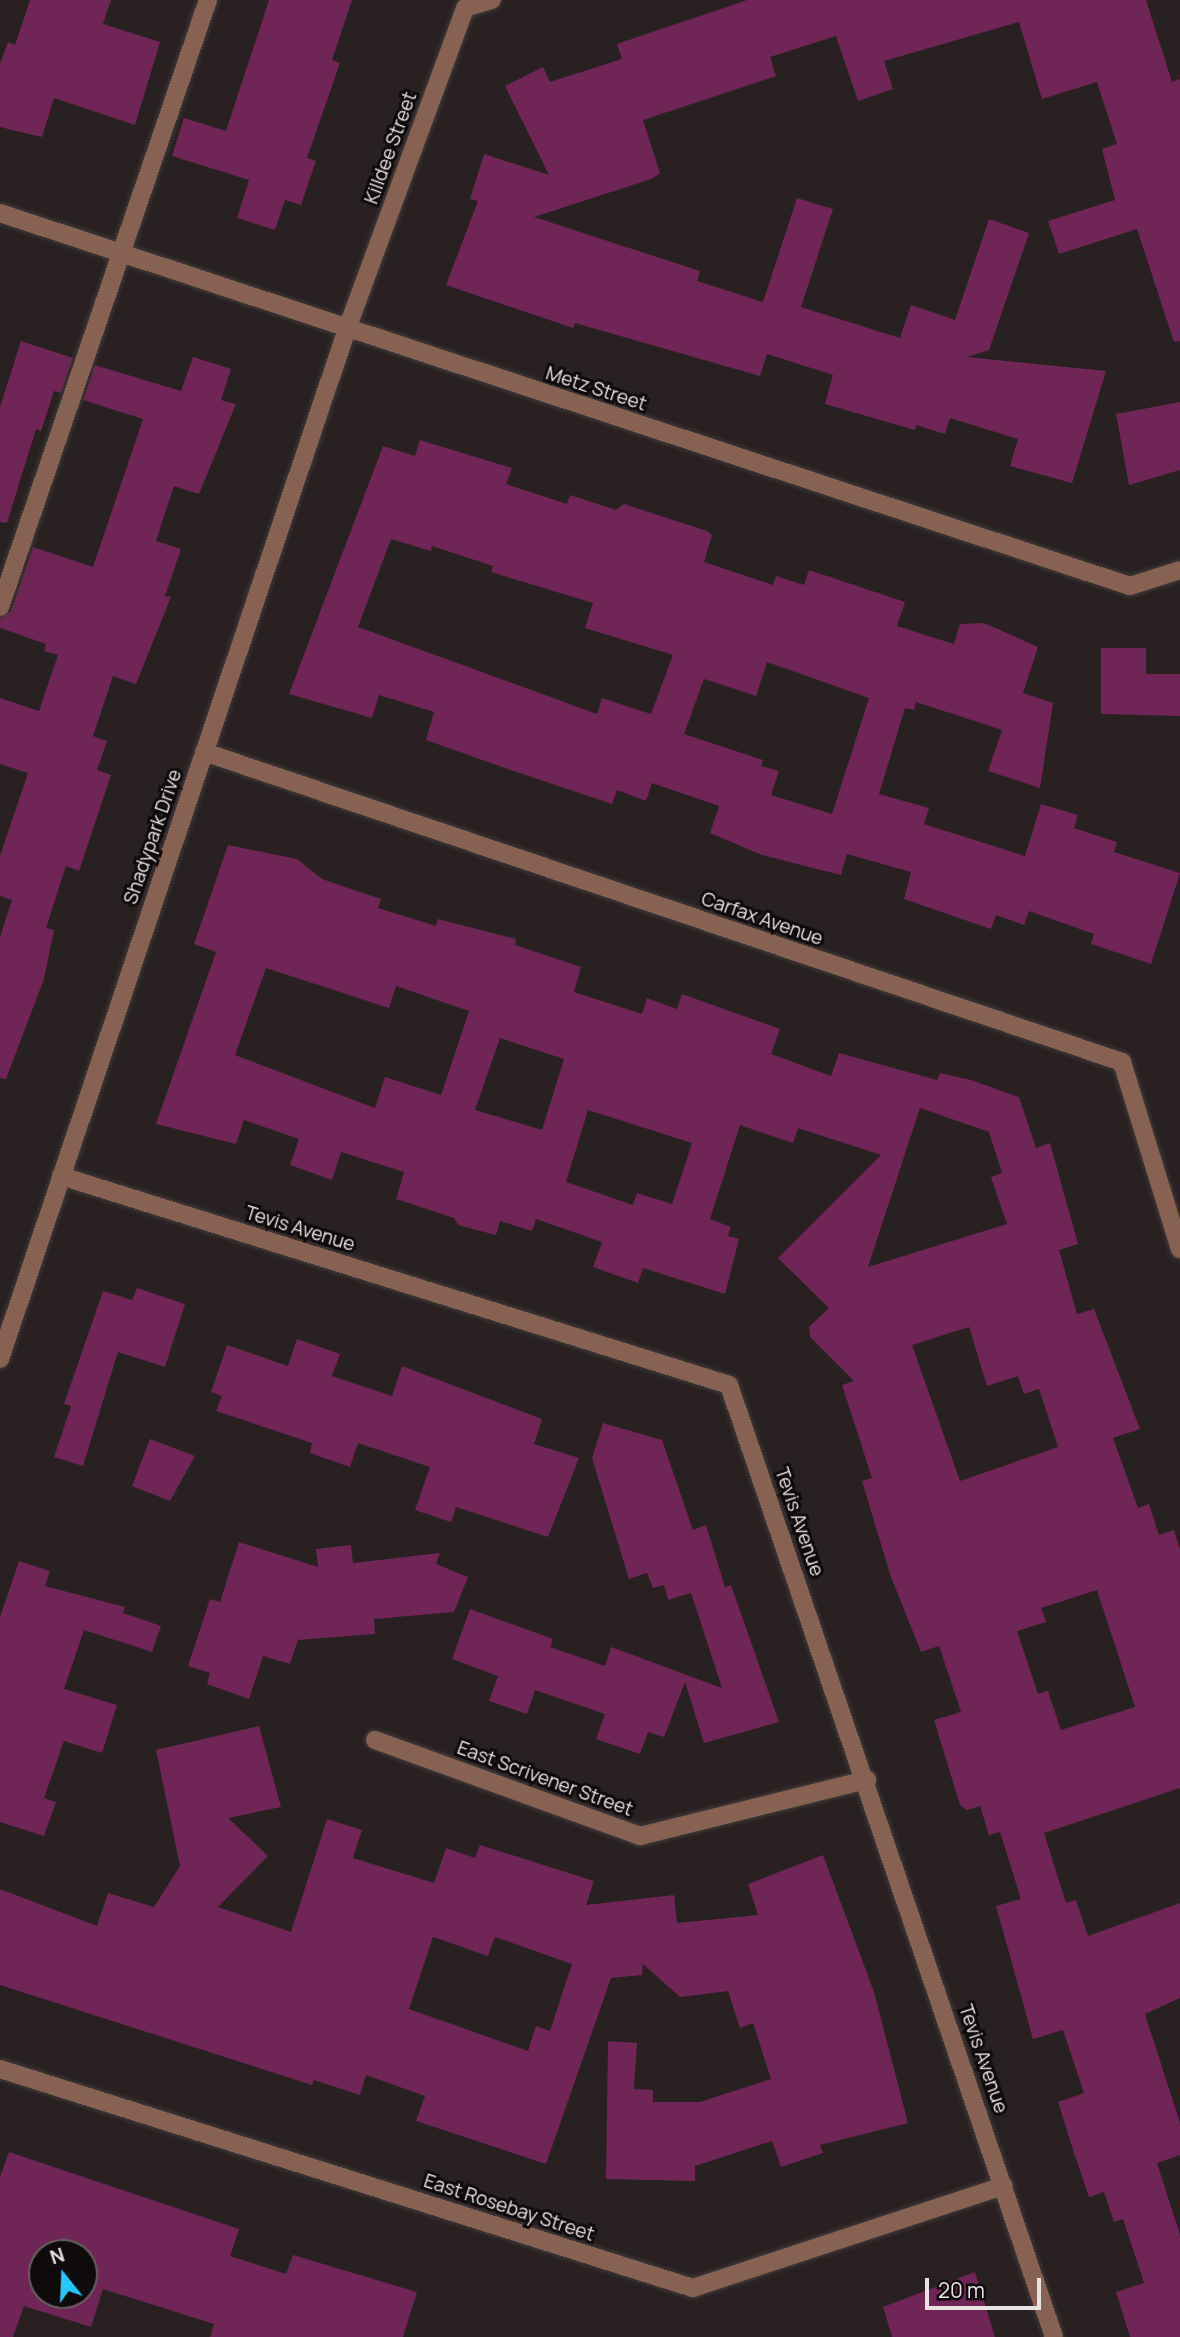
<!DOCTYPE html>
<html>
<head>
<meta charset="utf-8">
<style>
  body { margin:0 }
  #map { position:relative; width:1180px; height:2337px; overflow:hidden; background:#292121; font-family:Manrope,sans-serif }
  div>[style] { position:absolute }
  .building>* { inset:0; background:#6f2555 }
  .roads { filter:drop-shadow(0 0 2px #443c3c) drop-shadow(0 0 2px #443c3c) }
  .minor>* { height:18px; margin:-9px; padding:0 9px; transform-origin:9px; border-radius:9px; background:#876253 }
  span { translate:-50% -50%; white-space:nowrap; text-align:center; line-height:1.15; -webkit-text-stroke:6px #0f0b0c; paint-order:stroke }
  .street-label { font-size:19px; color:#e9e3e3 }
  .north { position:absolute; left:28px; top:2239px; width:70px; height:70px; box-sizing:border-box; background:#0f0b0c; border:2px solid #666162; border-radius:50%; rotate:342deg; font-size:19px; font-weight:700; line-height:28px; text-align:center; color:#e9e3e3 }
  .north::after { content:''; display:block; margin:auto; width:24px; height:32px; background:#27c8ff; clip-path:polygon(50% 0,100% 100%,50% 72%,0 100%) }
  .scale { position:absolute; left:925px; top:2278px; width:116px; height:32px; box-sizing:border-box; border:4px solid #e9e3e3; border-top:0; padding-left:9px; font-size:21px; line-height:24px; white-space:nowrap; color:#e9e3e3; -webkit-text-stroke:5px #0f0b0c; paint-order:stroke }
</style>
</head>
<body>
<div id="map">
  <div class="building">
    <i style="clip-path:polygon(30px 0,111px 0,103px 24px,160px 42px,135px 125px,54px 98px,42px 137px,0 127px,0 64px,8px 42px,15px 45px)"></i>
    <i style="clip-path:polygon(269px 0,352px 0,332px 60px,340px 63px,307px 158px,316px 161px,301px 205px,285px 200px,275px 230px,237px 218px,249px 180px,172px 156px,184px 118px,226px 131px)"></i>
    <i style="clip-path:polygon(747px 0,1146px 0,1172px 82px,1180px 79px,1180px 341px,1174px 342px,1137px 229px,1059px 254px,1048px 221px,1115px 200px,1102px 149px,1117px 144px,1097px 82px,1042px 99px,1019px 22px,884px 61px,893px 89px,858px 101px,836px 36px,770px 57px,776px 76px,643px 120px,660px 173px,651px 179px,534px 217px,700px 271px,697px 281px,763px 302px,797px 198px,833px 209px,801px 307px,900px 338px,911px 305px,955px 320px,989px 219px,1029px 233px,989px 350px,967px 357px,1106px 371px,1072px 483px,1010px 466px,1018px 439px,950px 418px,945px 434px,916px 425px,915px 430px,825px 404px,833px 375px,767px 354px,760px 376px,575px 323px,573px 328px,446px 285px,478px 201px,470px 199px,484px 154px,549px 175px,505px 86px,543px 67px,550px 82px,622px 59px,617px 44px)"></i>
    <i style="clip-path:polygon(21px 341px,73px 358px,61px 393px,54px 391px,41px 431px,36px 429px,7px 523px,0 522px,0 407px)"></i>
    <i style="clip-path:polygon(193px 357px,231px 369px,221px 400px,236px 404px,199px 494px,174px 486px,156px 541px,181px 549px,165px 596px,171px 597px,136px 684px,113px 676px,93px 736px,107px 741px,97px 770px,111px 775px,79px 871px,66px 866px,46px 928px,54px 930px,44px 979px,6px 1079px,0 1078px,0 937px,12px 900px,0 896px,0 856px,28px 773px,0 764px,0 698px,39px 711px,58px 655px,44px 651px,46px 644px,0 628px,0 618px,11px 611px,33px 547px,93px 567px,143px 419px,83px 400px,95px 365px,181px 391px)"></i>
    <i style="clip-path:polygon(1180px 402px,1180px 470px,1129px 485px,1116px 414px)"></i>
    <i style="clip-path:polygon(evenodd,420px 440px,512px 468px,506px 484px,567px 504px,570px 495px,616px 510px,624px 504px,707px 531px,712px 535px,704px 562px,773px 585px,776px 576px,804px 585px,809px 570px,905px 602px,897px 626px,954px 644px,960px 624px,984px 623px,1038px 647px,1023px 693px,1053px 703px,1040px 788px,988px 771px,1002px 730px,916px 702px,914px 710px,905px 708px,879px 794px,929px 808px,924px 824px,1025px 856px,1041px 804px,1078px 815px,1074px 828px,1117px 842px,1114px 852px,1180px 873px,1151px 964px,1091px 944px,1094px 934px,1029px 911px,1024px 925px,996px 915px,991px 929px,904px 899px,911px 872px,847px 854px,841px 875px,762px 855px,710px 833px,719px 806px,652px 783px,646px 801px,617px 790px,612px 804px,502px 767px,426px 740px,434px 712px,379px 695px,372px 718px,289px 694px,383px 446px,415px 456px,420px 440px,391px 539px,431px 551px,432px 546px,493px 566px,491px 572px,593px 603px,585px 628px,673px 655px,651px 714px,602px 698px,597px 714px,358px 627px,391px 539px,420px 440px,767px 662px,869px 698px,832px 814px,771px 795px,779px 771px,761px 766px,763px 760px,684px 734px,704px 679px,756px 696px,767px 662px)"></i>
    <i style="clip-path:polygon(1101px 648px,1146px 648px,1146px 674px,1180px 674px,1180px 716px,1101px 714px)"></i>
    <i style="clip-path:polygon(evenodd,228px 845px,297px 859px,322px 879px,381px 899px,378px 908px,436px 926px,438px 919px,516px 939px,515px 945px,581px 967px,574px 992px,642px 1014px,647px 998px,677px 1009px,682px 994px,780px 1029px,771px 1054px,831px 1076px,839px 1053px,937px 1080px,940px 1073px,971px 1080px,1019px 1097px,1036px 1148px,1050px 1143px,1078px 1244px,1059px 1250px,1077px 1314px,1094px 1309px,1140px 1429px,1113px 1438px,1138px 1508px,1149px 1504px,1159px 1535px,1174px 1530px,1180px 1550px,1180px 1788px,1044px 1833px,1066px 1903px,1076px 1900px,1088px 1936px,1180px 1903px,1180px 1998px,1145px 2014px,1180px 2123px,1180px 2155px,1157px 2163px,1180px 2235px,1180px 2337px,1130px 2337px,1116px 2292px,1144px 2283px,1123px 2219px,1114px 2222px,1104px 2192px,1089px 2197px,1074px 2153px,1058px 2102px,1084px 2093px,1063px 2030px,1033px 2039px,996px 1906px,1021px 1899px,1000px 1832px,989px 1835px,980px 1806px,967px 1810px,960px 1805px,934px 1720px,961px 1712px,939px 1646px,921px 1652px,891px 1577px,862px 1481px,872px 1478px,842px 1385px,854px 1381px,810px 1337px,809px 1327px,829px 1308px,778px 1258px,881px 1155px,798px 1128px,793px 1143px,740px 1125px,710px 1219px,731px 1227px,728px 1236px,739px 1239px,725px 1294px,643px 1268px,638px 1283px,593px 1267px,602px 1242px,536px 1219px,532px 1231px,500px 1221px,496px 1235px,458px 1225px,454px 1218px,396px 1199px,404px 1172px,341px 1152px,332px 1180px,290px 1165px,299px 1139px,244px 1120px,236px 1144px,156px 1124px,216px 952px,194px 944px,228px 845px,266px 968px,389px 1008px,396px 986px,469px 1011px,441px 1095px,385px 1077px,375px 1108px,235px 1055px,266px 968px,228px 845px,500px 1038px,564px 1059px,542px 1130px,475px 1110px,500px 1038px,228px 845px,920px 1108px,989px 1132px,1002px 1173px,991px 1177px,1007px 1224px,868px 1267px,920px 1108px,228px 845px,588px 1110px,692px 1143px,672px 1204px,637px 1193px,633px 1205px,566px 1182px,588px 1110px,228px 845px,969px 1327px,987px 1386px,1018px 1376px,1024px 1394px,1039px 1389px,1058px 1447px,960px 1481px,912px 1345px,969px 1327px,228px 845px,1097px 1590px,1135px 1707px,1061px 1730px,1048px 1691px,1038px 1694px,1017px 1631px,1046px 1622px,1041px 1608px,1097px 1590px)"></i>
    <i style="clip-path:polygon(137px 1288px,185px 1304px,165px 1367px,118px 1352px,83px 1466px,54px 1457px,71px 1406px,64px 1404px,103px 1291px,132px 1300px)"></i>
    <i style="clip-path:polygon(297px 1339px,340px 1354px,332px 1376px,392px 1396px,402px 1366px,542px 1419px,534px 1444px,579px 1458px,548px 1537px,456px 1507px,451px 1522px,415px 1510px,430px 1467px,358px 1443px,350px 1467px,310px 1453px,312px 1443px,216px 1411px,222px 1396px,211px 1392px,227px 1345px,288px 1366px)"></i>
    <i style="clip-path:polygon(603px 1423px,662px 1440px,693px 1530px,706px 1525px,725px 1587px,731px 1585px,779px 1722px,704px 1743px,685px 1682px,664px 1737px,648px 1732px,640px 1754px,596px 1739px,605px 1714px,535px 1690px,527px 1714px,489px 1701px,498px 1676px,452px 1659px,470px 1609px,553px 1639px,550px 1647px,605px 1666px,611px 1647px,722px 1688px,691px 1593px,668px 1600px,664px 1585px,653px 1588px,647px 1573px,629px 1579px,592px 1458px)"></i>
    <i style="clip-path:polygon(150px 1439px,195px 1456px,170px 1501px,132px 1486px)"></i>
    <i style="clip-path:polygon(239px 1542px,318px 1567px,316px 1549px,351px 1545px,353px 1563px,440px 1553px,436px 1564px,468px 1577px,454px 1612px,374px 1619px,375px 1634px,298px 1640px,290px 1664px,263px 1656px,249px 1699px,207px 1684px,210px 1673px,188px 1666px,210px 1599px,220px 1602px)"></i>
    <i style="clip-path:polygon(19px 1561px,50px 1571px,45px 1586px,125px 1607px,123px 1613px,161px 1626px,152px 1652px,84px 1630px,64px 1689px,117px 1705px,102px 1753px,64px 1741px,44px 1798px,56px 1802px,44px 1836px,0 1822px,0 1617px)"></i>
    <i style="clip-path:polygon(evenodd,259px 1726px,281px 1807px,228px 1818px,268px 1856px,218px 1907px,291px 1932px,327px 1819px,362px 1830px,353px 1858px,434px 1883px,446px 1848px,475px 1858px,480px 1845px,594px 1881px,586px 1905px,674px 1895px,677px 1923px,758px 1915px,748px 1884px,823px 1855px,874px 1992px,908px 2123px,820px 2145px,823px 2153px,781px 2167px,772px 2141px,695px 2166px,695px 2181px,606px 2179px,608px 2041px,637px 2043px,634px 2089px,653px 2090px,653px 2102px,700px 2102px,771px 2079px,753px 2023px,740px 2028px,728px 1991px,680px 1997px,643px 1964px,642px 1975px,611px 1978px,546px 2164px,416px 2121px,425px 2096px,366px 2075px,360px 2095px,314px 2080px,312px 2085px,0 1985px,0 1889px,97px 1926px,108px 1893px,154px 1907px,180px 1866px,156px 1750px,259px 1726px,433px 1937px,488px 1956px,495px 1937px,572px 1964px,550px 2031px,536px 2026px,528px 2051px,409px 2009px,433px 1937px)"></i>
    <i style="clip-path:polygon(evenodd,9px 2152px,239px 2229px,230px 2256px,286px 2274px,293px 2255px,417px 2292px,403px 2337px,210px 2337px,214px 2324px,103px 2289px,91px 2327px,24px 2306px,13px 2337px,0 2337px,0 2177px,9px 2152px,42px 2253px,84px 2253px,84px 2295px,42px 2295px,42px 2253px)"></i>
    <i style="clip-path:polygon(975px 2272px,995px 2337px,892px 2337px,883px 2307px)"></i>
  </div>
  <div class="roads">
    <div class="minor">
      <i style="left:0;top:213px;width:1190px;rotate:18.27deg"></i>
      <i style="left:1130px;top:586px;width:52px;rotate:-17.7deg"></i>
      <i style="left:0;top:607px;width:642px;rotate:-71.09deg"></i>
      <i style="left:204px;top:752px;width:969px;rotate:18.66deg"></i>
      <i style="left:1122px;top:1062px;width:196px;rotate:72.8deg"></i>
      <i style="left:61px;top:1176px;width:700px;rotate:17.37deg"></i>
      <i style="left:729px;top:1385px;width:1006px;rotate:71.15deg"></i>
      <i style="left:0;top:1359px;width:1087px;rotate:-71.38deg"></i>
      <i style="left:347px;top:329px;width:342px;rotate:-69.8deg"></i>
      <i style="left:465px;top:8px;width:28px;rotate:-17deg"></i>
      <i style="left:375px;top:1740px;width:282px;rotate:19.9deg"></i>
      <i style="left:640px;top:1836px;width:234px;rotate:-13.9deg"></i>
      <i style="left:0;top:2069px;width:727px;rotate:17.54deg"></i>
      <i style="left:693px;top:2288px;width:327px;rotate:-18.2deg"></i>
    </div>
  </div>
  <div class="street-label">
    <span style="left:391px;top:148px;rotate:-70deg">Killdee Street</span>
    <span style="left:596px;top:389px;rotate:18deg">Metz Street</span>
    <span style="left:153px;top:837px;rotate:-71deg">Shadypark Drive</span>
    <span style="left:762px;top:919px;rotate:19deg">Carfax Avenue</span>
    <span style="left:300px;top:1229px;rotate:17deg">Tevis Avenue</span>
    <span style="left:799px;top:1522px;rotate:71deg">Tevis Avenue</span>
    <span style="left:545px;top:1779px;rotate:20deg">East Scrivener Street</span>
    <span style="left:983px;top:2059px;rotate:71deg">Tevis Avenue</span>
    <span style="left:509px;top:2208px;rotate:18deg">East Rosebay Street</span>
  </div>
  <div class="north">N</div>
  <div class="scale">20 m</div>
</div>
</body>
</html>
